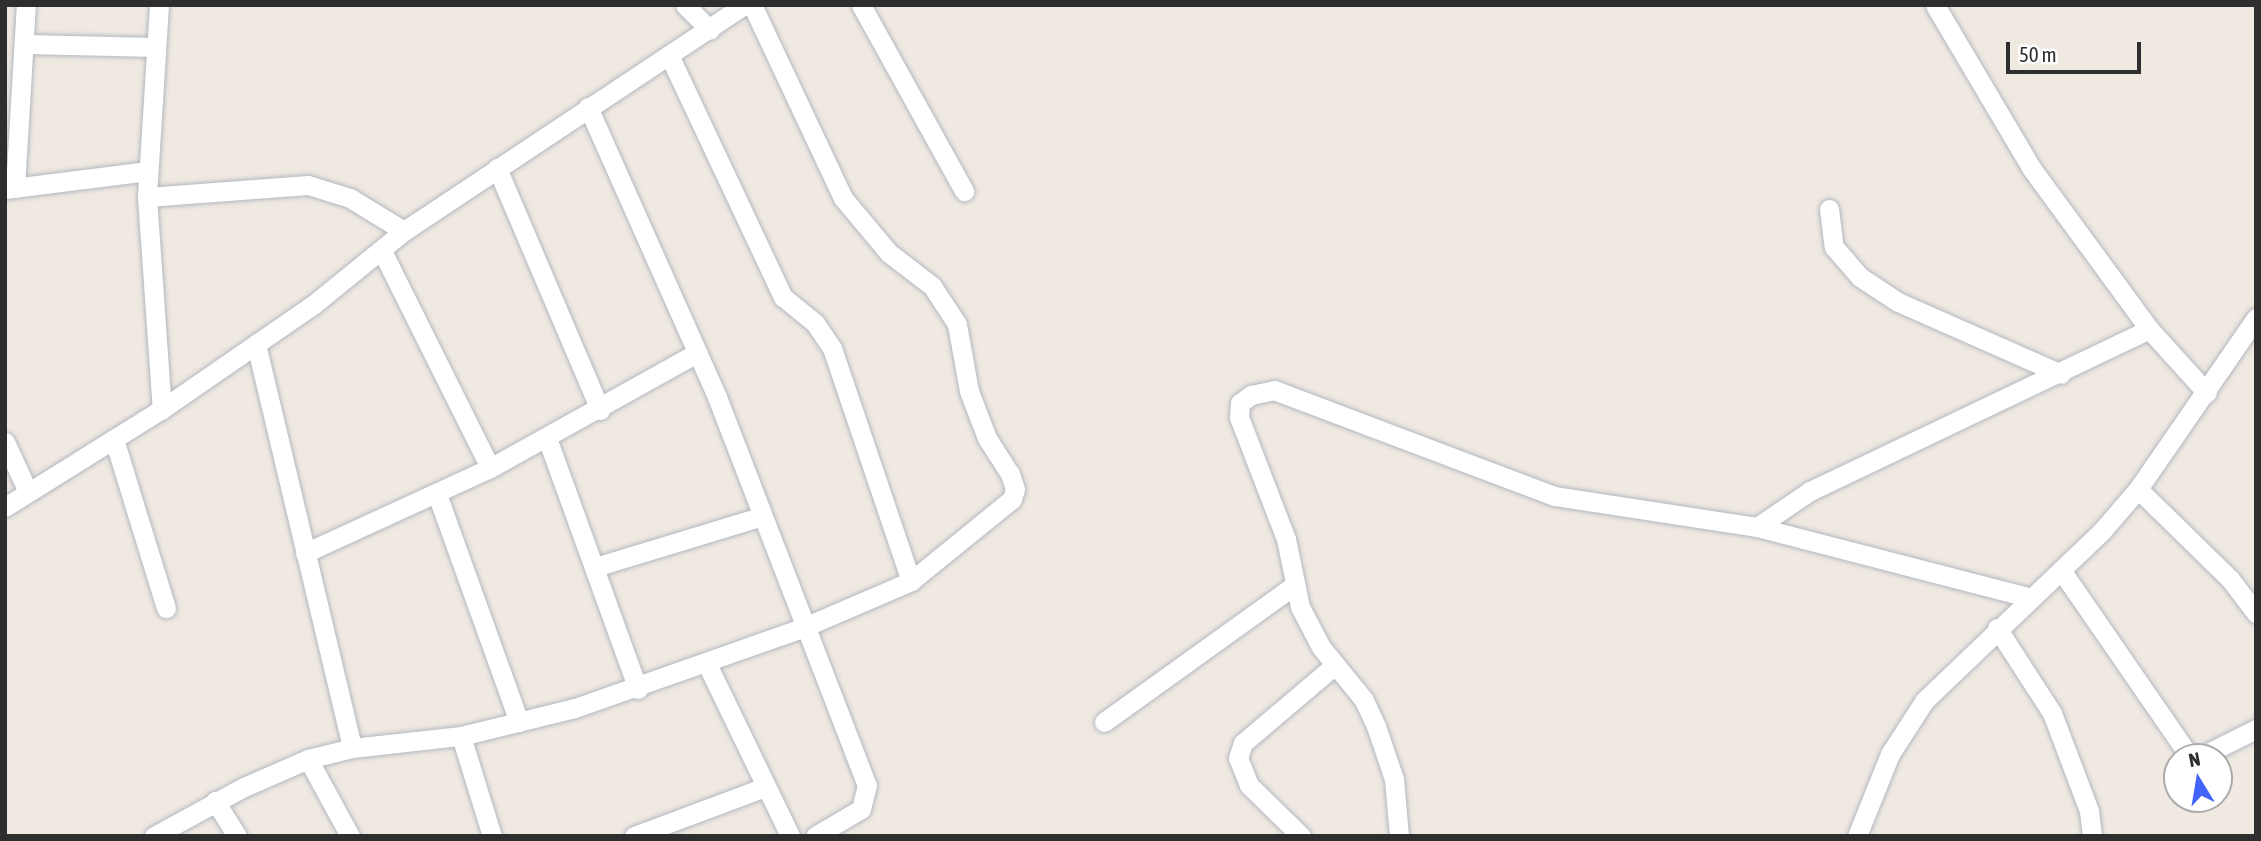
<!DOCTYPE html>
<html>
<head>
<meta charset="utf-8">
<style>
  body { margin:0 }
  #map { position:relative; width:2261px; height:841px; overflow:hidden; background:#efe9e1; font-family:"Asap Condensed",sans-serif }
  div>[style] { position:absolute }
  .roads { filter:drop-shadow(0 0 2px #b4b7c1) drop-shadow(0 0 2px #b4b7c1) }
  .minor>* { height:19px; margin:-9.5px; padding:0 9.5px; transform-origin:9.5px; border-radius:9.5px; background:#fff }
  span { translate:-50% -50%; white-space:nowrap; text-align:center; line-height:1.15; -webkit-text-stroke:6px #fff; paint-order:stroke }
  .frame { position:absolute; inset:0; border:7px solid #2e2e2e; pointer-events:none }
  .north { position:absolute; left:2163px; top:743px; width:70px; height:70px; box-sizing:border-box; background:#fff; border:2px solid #ababab; border-radius:50%; rotate:349deg; font-size:19px; font-weight:700; line-height:28px; text-align:center; color:#2e2e2e }
  .north::after { content:''; display:block; margin:auto; width:24px; height:32px; background:#4264fb; clip-path:polygon(50% 0,100% 100%,50% 72%,0 100%) }
  .scale { position:absolute; left:2006px; top:42px; width:135px; height:32px; box-sizing:border-box; border:4px solid #2e2e2e; border-top:0; padding-left:9px; font-size:21px; line-height:24px; white-space:nowrap; color:#2e2e2e; -webkit-text-stroke:5px #fff; paint-order:stroke }
</style>
</head>
<body>
<div id="map">
  <div class="roads">
    <div class="minor">
      <i style="left:159px;top:5px;width:192px;rotate:93.6deg"></i>
      <i style="left:147px;top:197px;width:213px;rotate:86deg"></i>
      <i style="left:685px;top:5px;width:35px;rotate:45deg"></i>
      <i style="left:861px;top:5px;width:213px;rotate:61deg"></i>
      <i style="left:1935px;top:5px;width:191px;rotate:59.4deg"></i>
      <i style="left:2032px;top:169px;width:198px;rotate:53.8deg"></i>
      <i style="left:2149px;top:329px;width:86px;rotate:47.8deg"></i>
      <i style="left:25px;top:44px;width:131px;rotate:1.3deg"></i>
      <i style="left:669px;top:55px;width:268px;rotate:64.8deg"></i>
      <i style="left:783px;top:297px;width:41px;rotate:39.1deg"></i>
      <i style="left:815px;top:323px;width:30px;rotate:56deg"></i>
      <i style="left:832px;top:348px;width:246px;rotate:71.3deg"></i>
      <i style="left:588px;top:107px;width:317px;rotate:66deg"></i>
      <i style="left:717px;top:397px;width:416px;rotate:68.9deg"></i>
      <i style="left:867px;top:785px;width:25px;rotate:104deg"></i>
      <i style="left:861px;top:809px;width:53px;rotate:149.6deg"></i>
      <i style="left:497px;top:168px;width:263px;rotate:66.9deg"></i>
      <i style="left:15px;top:188px;width:183px;rotate:-86.6deg"></i>
      <i style="left:5px;top:189px;width:144px;rotate:-7.2deg"></i>
      <i style="left:147px;top:197px;width:161px;rotate:-4.3deg"></i>
      <i style="left:308px;top:185px;width:44px;rotate:17.2deg"></i>
      <i style="left:350px;top:198px;width:63px;rotate:31.4deg"></i>
      <i style="left:1829px;top:209px;width:38px;rotate:83deg"></i>
      <i style="left:1834px;top:247px;width:40px;rotate:49deg"></i>
      <i style="left:1860px;top:277px;width:45px;rotate:33.3deg"></i>
      <i style="left:1898px;top:302px;width:178px;rotate:23.8deg"></i>
      <i style="left:382px;top:251px;width:242px;rotate:63.5deg"></i>
      <i style="left:256px;top:344px;width:415px;rotate:76.6deg"></i>
      <i style="left:547px;top:438px;width:267px;rotate:70.1deg"></i>
      <i style="left:114px;top:439px;width:177px;rotate:72.9deg"></i>
      <i style="left:5px;top:442px;width:55px;rotate:65.3deg"></i>
      <i style="left:2138px;top:489px;width:129px;rotate:44.4deg"></i>
      <i style="left:2230px;top:579px;width:43px;rotate:52.6deg"></i>
      <i style="left:437px;top:494px;width:242px;rotate:70.2deg"></i>
      <i style="left:5px;top:507px;width:185px;rotate:-32deg"></i>
      <i style="left:162px;top:409px;width:183px;rotate:-34.6deg"></i>
      <i style="left:313px;top:305px;width:117px;rotate:-39.1deg"></i>
      <i style="left:404px;top:231px;width:408px;rotate:-33.6deg"></i>
      <i style="left:1757px;top:527px;width:64px;rotate:-34.2deg"></i>
      <i style="left:1810px;top:491px;width:376px;rotate:-25.5deg"></i>
      <i style="left:305px;top:553px;width:204px;rotate:-24.7deg"></i>
      <i style="left:490px;top:468px;width:237px;rotate:-29.1deg"></i>
      <i style="left:595px;top:567px;width:172px;rotate:-16.9deg"></i>
      <i style="left:2061px;top:570px;width:227px;rotate:55.4deg"></i>
      <i style="left:1997px;top:628px;width:101px;rotate:57.1deg"></i>
      <i style="left:2052px;top:713px;width:105px;rotate:69.3deg"></i>
      <i style="left:2089px;top:811px;width:25px;rotate:83deg"></i>
      <i style="left:707px;top:664px;width:191px;rotate:64.2deg"></i>
      <i style="left:1104px;top:722px;width:233px;rotate:-35.7deg"></i>
      <i style="left:461px;top:736px;width:105px;rotate:72.8deg"></i>
      <i style="left:2200px;top:757px;width:63px;rotate:-26.6deg"></i>
      <i style="left:308px;top:759px;width:88px;rotate:61.4deg"></i>
      <i style="left:215px;top:801px;width:41px;rotate:57.8deg"></i>
      <i style="left:154px;top:836px;width:102px;rotate:-28.6deg"></i>
      <i style="left:244px;top:787px;width:70px;rotate:-23.6deg"></i>
      <i style="left:308px;top:759px;width:45px;rotate:-14deg"></i>
      <i style="left:352px;top:748px;width:110px;rotate:-6.3deg"></i>
      <i style="left:461px;top:736px;width:117px;rotate:-13.8deg"></i>
      <i style="left:575px;top:708px;width:241px;rotate:-19.4deg"></i>
      <i style="left:802px;top:628px;width:119px;rotate:-23.3deg"></i>
      <i style="left:911px;top:581px;width:130px;rotate:-39.1deg"></i>
      <i style="left:1012px;top:499px;width:10px;rotate:-73deg"></i>
      <i style="left:1015px;top:489px;width:16px;rotate:-108deg"></i>
      <i style="left:1010px;top:474px;width:43px;rotate:-122.6deg"></i>
      <i style="left:987px;top:438px;width:50px;rotate:-111deg"></i>
      <i style="left:969px;top:391px;width:68px;rotate:-100.2deg"></i>
      <i style="left:957px;top:324px;width:45px;rotate:-123.3deg"></i>
      <i style="left:932px;top:286px;width:54px;rotate:-142.5deg"></i>
      <i style="left:889px;top:253px;width:72px;rotate:-129.9deg"></i>
      <i style="left:843px;top:198px;width:213px;rotate:-115.2deg"></i>
      <i style="left:634px;top:836px;width:140px;rotate:-20.5deg"></i>
      <i style="left:1301px;top:836px;width:73px;rotate:-135.6deg"></i>
      <i style="left:1249px;top:785px;width:29px;rotate:-112deg"></i>
      <i style="left:1238px;top:758px;width:16px;rotate:-72deg"></i>
      <i style="left:1243px;top:743px;width:121px;rotate:-40.3deg"></i>
      <i style="left:1399px;top:836px;width:57px;rotate:-95deg"></i>
      <i style="left:1394px;top:779px;width:56px;rotate:-108.8deg"></i>
      <i style="left:1376px;top:726px;width:29px;rotate:-115deg"></i>
      <i style="left:1364px;top:700px;width:68px;rotate:-129.1deg"></i>
      <i style="left:1321px;top:647px;width:45px;rotate:-117.7deg"></i>
      <i style="left:1300px;top:607px;width:69px;rotate:-101.6deg"></i>
      <i style="left:1286px;top:539px;width:131px;rotate:-111.1deg"></i>
      <i style="left:1239px;top:417px;width:14px;rotate:-86deg"></i>
      <i style="left:1240px;top:403px;width:14px;rotate:-36deg"></i>
      <i style="left:1251px;top:395px;width:24px;rotate:-12deg"></i>
      <i style="left:1274px;top:390px;width:300px;rotate:20.7deg"></i>
      <i style="left:1555px;top:496px;width:204px;rotate:8.7deg"></i>
      <i style="left:1757px;top:527px;width:280px;rotate:14.5deg"></i>
      <i style="left:1857px;top:836px;width:88px;rotate:-68.1deg"></i>
      <i style="left:1890px;top:754px;width:64px;rotate:-57.1deg"></i>
      <i style="left:1925px;top:700px;width:243px;rotate:-43.7deg"></i>
      <i style="left:2101px;top:532px;width:57px;rotate:-49.3deg"></i>
      <i style="left:2138px;top:489px;width:208px;rotate:-55.4deg"></i>
    </div>
  </div>
  <div class="frame"></div>
  <div class="north">N</div>
  <div class="scale">50 m</div>
</div>
</body>
</html>
